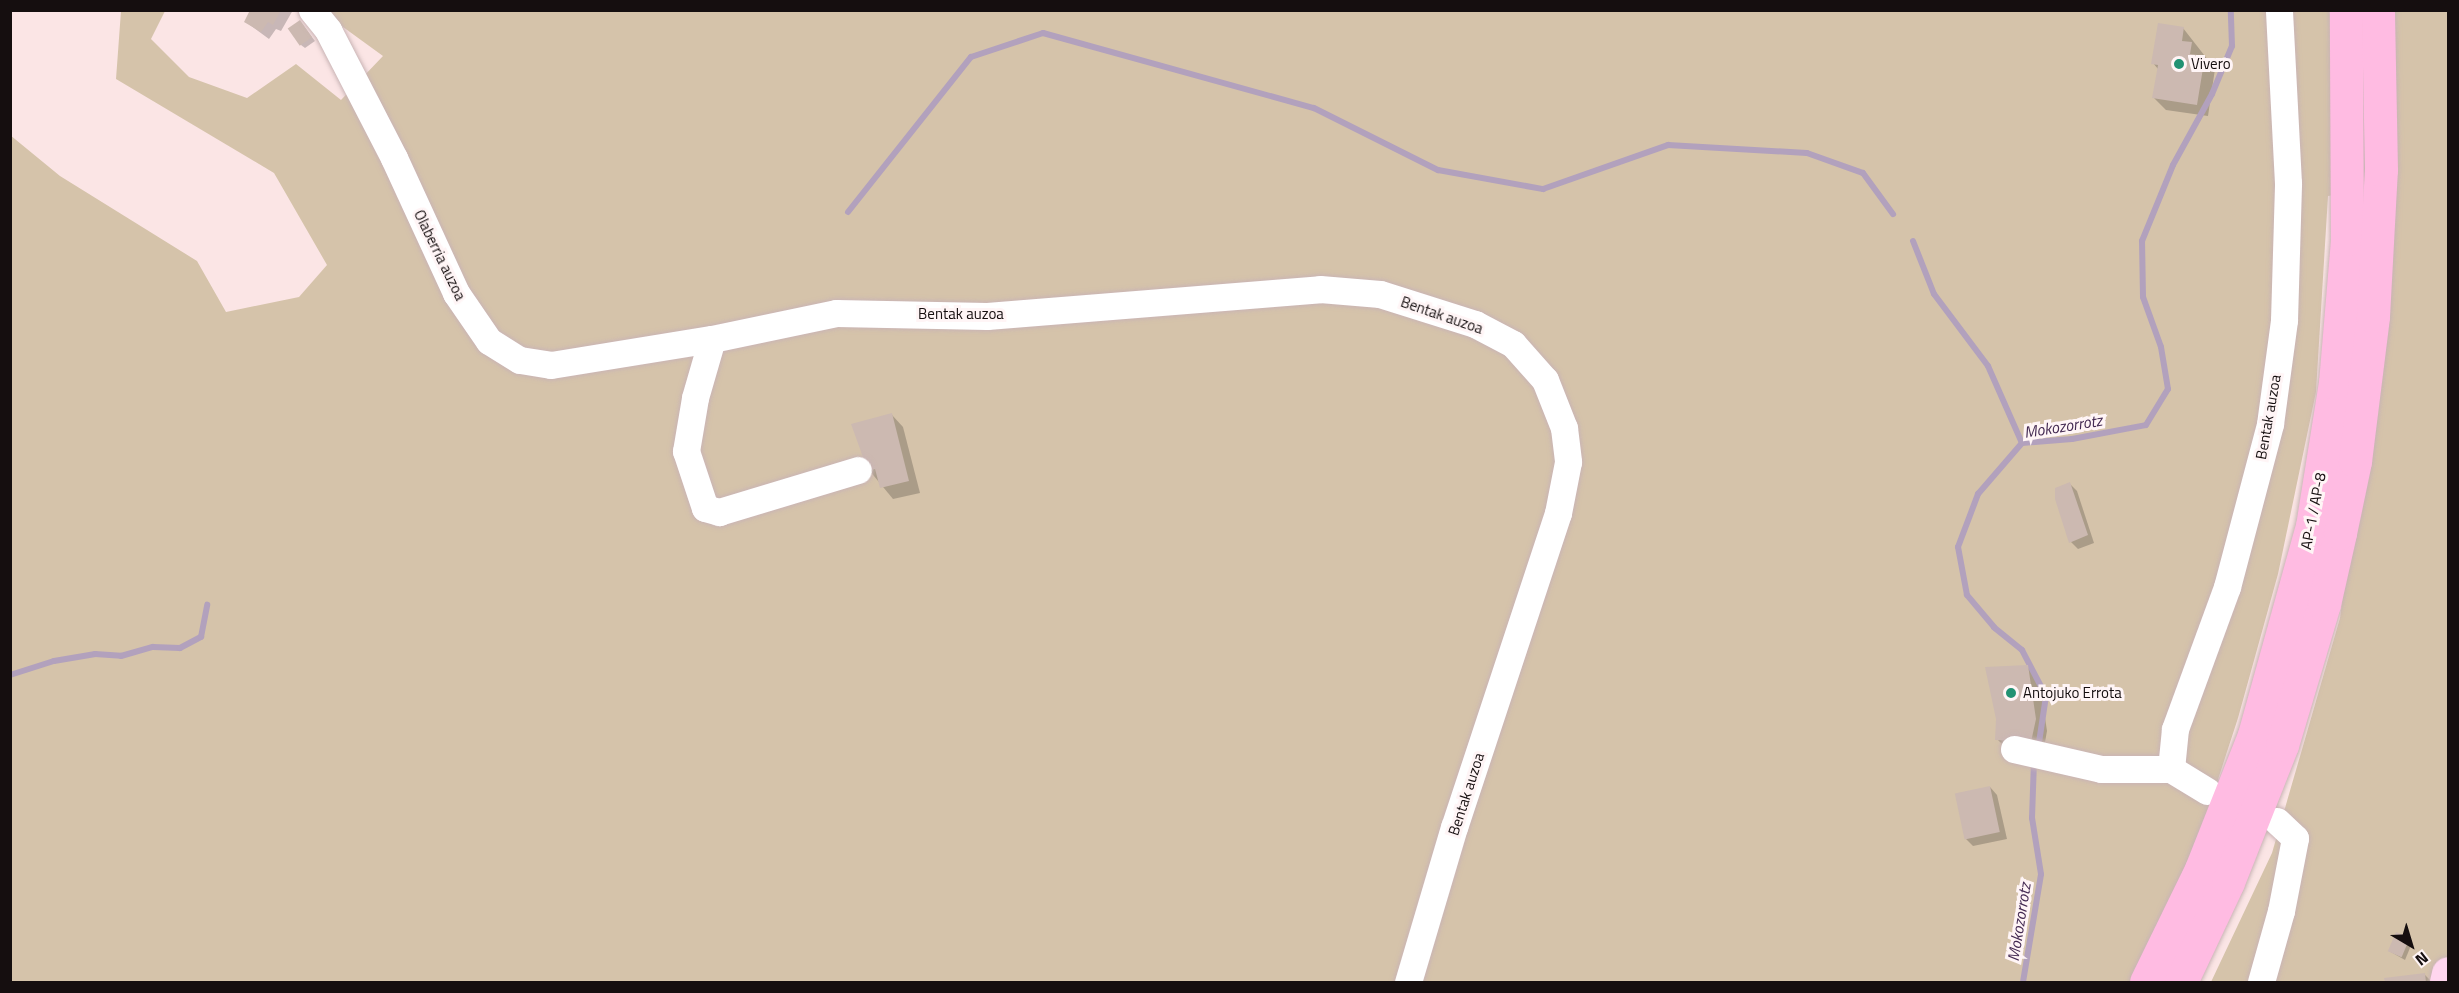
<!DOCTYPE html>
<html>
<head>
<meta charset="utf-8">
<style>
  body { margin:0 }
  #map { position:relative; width:2459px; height:993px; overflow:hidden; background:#fbe5e5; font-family:"Titillium Web",sans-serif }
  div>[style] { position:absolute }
  .green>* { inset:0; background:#d5c3aa }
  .shadow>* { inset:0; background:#0003 }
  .stream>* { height:6px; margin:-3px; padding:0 3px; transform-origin:3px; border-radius:3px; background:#b2a1bd }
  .building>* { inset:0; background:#ccb9b1; transform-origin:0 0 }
  .roads { filter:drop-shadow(0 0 2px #c9b4b5) drop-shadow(0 0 2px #c9b4b5) }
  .minor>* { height:27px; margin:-13.5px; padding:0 13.5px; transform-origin:13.5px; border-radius:13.5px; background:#fff }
  .major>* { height:33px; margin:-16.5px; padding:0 16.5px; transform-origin:16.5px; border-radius:16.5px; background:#ffd6ee }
  .highway>* { height:33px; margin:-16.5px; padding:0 16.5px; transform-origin:16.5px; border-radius:16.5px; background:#ffbbe2 }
  .dots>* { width:16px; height:16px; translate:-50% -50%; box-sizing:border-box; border:3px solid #fff5f6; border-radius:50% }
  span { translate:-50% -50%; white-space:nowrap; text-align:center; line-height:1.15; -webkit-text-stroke:6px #fff5f6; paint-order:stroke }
  .poi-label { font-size:15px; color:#150e0f }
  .left { translate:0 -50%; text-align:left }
  .street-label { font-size:15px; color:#150e0f }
  .water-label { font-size:16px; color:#442a52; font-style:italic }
  .frame { position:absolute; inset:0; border:12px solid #150e0f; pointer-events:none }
  .north { position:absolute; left:2381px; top:915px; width:60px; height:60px; -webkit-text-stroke:4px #fff5f6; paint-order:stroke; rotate:142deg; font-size:16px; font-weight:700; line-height:24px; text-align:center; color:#150e0f }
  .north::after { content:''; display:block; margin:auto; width:21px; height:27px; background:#150e0f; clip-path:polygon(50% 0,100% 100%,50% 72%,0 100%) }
</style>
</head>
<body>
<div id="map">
  <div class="green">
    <i style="clip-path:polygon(121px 11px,165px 11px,151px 39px,189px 77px,247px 98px,296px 64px,341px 100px,383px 56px,321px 11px,2448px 11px,2448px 982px,2211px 982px,2272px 853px,2340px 618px,2396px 186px,2328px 196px,2316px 392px,2278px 574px,2238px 718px,2186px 878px,2134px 982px,11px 982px,10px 135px,60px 176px,197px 261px,226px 312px,299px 297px,327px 265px,274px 173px,116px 79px)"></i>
  </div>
  <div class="shadow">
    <i style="clip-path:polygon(252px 10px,293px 10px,281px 31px,276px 29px,269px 39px,246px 22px)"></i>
    <i style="clip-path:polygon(303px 25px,315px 41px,305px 48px,301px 45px)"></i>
    <i style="clip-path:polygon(2183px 28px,2215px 69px,2208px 116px,2166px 110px,2154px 98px,2158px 69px,2153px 63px)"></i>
    <i style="clip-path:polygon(892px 415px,903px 427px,920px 493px,893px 499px,869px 470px)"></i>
    <i style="clip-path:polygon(2069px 483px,2077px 491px,2094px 543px,2078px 549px,2071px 542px)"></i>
    <i style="clip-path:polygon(2028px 666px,2039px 678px,2047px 731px,2043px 753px,2009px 751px,1997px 739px)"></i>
    <i style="clip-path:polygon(1990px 787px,1997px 795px,2007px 839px,1973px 846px,1966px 839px,1957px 794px)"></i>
    <i style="clip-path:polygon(2409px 939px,2412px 943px,2405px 960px,2389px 951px)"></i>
    <i style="clip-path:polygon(2425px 975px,2432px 982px,2386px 982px,2386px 979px)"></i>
  </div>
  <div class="stream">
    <i style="left:848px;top:212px;width:198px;rotate:-51.6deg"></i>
    <i style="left:971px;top:57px;width:76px;rotate:-18.4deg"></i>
    <i style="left:1043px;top:33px;width:281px;rotate:15.5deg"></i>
    <i style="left:1314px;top:108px;width:139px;rotate:26.6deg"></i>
    <i style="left:1438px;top:170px;width:107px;rotate:10.3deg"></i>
    <i style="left:1543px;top:189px;width:133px;rotate:-19.4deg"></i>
    <i style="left:1668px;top:145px;width:139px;rotate:3.3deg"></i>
    <i style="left:1807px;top:153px;width:59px;rotate:19.7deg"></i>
    <i style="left:1863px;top:173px;width:51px;rotate:53.8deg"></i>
    <i style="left:1913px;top:241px;width:57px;rotate:68.4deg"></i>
    <i style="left:1934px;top:294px;width:90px;rotate:53.1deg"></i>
    <i style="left:1988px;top:366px;width:84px;rotate:66.2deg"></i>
    <i style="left:10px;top:675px;width:46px;rotate:-17.7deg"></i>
    <i style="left:54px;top:661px;width:42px;rotate:-9.7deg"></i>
    <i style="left:95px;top:654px;width:26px;rotate:4deg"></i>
    <i style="left:121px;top:656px;width:33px;rotate:-16deg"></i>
    <i style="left:153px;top:647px;width:27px;rotate:2deg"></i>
    <i style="left:180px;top:648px;width:24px;rotate:-28deg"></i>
    <i style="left:201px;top:637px;width:33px;rotate:-79deg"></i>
    <i style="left:2038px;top:749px;width:54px;rotate:-81.4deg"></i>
    <i style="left:2046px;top:696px;width:52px;rotate:-117.6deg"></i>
    <i style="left:2022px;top:650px;width:36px;rotate:-141deg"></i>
    <i style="left:1994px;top:627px;width:42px;rotate:-130.2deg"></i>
    <i style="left:1967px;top:595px;width:49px;rotate:-100.6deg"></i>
    <i style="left:1958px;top:547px;width:57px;rotate:-69.3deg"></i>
    <i style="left:1978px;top:494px;width:67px;rotate:-49.2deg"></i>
    <i style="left:2022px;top:443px;width:50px;rotate:-4.6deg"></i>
    <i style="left:2072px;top:439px;width:75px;rotate:-10.7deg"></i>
    <i style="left:2146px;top:425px;width:42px;rotate:-58.6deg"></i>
    <i style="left:2168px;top:389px;width:43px;rotate:-99.5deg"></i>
    <i style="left:2161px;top:347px;width:53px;rotate:-109.8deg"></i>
    <i style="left:2143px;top:297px;width:56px;rotate:-91deg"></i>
    <i style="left:2142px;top:241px;width:82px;rotate:-67.8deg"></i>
    <i style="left:2173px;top:165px;width:81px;rotate:-61.2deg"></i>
    <i style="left:2212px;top:94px;width:52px;rotate:-67.4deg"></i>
    <i style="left:2232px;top:46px;width:36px;rotate:-92deg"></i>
    <i style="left:2023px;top:982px;width:109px;rotate:-80.5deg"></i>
    <i style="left:2041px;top:874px;width:57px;rotate:-99.1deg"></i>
    <i style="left:2032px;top:818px;width:56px;rotate:-88deg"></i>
  </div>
  <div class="building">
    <i style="clip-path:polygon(250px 10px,281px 10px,273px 25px,268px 22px,261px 32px,244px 22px)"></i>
    <i style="left:300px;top:20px;width:21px;height:15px;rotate:55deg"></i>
    <i style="clip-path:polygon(2158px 23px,2184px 27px,2182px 41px,2192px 42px,2190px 54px,2205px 56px,2197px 105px,2152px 98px,2158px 65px,2151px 64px)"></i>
    <i style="clip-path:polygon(892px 413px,909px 481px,880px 488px,875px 469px,868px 471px,851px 424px)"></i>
    <i style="clip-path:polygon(2070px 482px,2088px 535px,2069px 543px,2055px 499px,2055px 488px)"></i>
    <i style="clip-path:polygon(2028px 665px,2036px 719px,2031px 742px,1995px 740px,1996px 719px,1985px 667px)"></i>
    <i style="left:1990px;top:786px;width:47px;height:36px;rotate:78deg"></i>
    <i style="left:2396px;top:932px;width:15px;height:21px;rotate:23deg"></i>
    <i style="clip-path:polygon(2425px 973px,2426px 982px,2385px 982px,2384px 978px)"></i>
  </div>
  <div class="roads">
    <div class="minor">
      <i style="left:312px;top:10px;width:26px;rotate:51deg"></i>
      <i style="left:328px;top:30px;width:144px;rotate:62.7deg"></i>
      <i style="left:394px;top:158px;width:149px;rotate:65.3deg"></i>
      <i style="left:456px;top:293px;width:58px;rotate:55.5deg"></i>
      <i style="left:489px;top:341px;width:36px;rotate:32deg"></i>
      <i style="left:520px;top:360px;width:31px;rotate:9deg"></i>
      <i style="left:551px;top:365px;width:163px;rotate:-9.2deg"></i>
      <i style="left:712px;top:339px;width:127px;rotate:-11.8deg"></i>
      <i style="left:836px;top:313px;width:151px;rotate:1.1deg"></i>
      <i style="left:987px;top:316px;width:334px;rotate:-4.6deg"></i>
      <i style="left:1320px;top:289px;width:60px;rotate:4.8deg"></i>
      <i style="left:1380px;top:294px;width:100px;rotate:17.5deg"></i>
      <i style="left:1475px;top:324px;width:43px;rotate:27.8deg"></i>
      <i style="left:1513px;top:344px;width:48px;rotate:48.4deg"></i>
      <i style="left:1545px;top:380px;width:52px;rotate:68.4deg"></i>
      <i style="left:1564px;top:428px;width:34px;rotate:83deg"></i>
      <i style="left:1568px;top:462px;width:52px;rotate:101.1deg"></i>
      <i style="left:1558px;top:513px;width:331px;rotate:108.3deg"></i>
      <i style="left:1454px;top:827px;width:162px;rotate:106.5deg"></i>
      <i style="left:712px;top:339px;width:61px;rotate:106.1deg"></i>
      <i style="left:695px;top:398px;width:54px;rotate:99.6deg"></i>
      <i style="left:686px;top:451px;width:60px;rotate:71.6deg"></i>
      <i style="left:705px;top:508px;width:15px;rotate:16deg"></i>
      <i style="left:719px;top:512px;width:145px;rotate:-16.8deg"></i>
      <i style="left:2014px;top:749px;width:89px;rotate:12.9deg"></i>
      <i style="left:2101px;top:769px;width:70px"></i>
      <i style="left:2207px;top:791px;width:42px;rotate:-148.6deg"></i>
      <i style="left:2171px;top:769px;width:40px;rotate:-84.3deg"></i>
      <i style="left:2175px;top:729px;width:151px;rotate:-69.9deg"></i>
      <i style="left:2227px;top:587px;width:169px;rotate:-75.2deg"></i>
      <i style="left:2270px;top:424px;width:105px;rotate:-82.3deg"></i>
      <i style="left:2284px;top:320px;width:137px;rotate:-88.3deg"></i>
      <i style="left:2288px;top:183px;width:173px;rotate:-93deg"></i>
      <i style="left:2261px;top:982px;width:74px;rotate:-74.3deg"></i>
      <i style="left:2281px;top:911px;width:74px;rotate:-79.1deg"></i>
      <i style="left:2295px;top:838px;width:25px;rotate:-137deg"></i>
    </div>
    <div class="major">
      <i style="left:2446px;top:982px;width:9px;rotate:-77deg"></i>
    </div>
    <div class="highway">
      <i style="left:2146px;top:982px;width:126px;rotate:-64deg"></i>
      <i style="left:2201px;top:869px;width:144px;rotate:-68.4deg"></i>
      <i style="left:2254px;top:735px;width:217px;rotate:-74.5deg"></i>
      <i style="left:2312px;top:526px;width:145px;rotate:-80.9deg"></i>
      <i style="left:2335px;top:383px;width:144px;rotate:-85.2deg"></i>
      <i style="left:2347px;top:239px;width:229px;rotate:-90.3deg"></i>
      <i style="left:2181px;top:982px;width:110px;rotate:-64.8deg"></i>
      <i style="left:2228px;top:882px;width:147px;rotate:-68.5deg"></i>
      <i style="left:2282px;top:745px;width:147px;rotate:-73.4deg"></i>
      <i style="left:2324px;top:604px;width:73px;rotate:-77.3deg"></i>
      <i style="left:2340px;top:533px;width:74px;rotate:-78.2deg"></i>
      <i style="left:2355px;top:461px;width:146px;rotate:-82.9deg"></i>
      <i style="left:2373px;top:316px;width:146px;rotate:-86.9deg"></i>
      <i style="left:2381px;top:170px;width:160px;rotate:-91.1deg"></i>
    </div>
  </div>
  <div class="dots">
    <i style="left:2179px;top:64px;background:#229273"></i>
    <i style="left:2011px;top:693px;background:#229273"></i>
  </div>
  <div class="poi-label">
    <span class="left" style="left:2191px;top:64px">Vivero</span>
    <span class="left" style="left:2023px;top:693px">Antojuko Errota</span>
  </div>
  <div class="street-label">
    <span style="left:440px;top:255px;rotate:64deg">Olaberria auzoa</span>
    <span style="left:961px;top:314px">Bentak auzoa</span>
    <span style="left:1442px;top:315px;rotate:19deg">Bentak auzoa</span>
    <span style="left:2268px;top:417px;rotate:-80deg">Bentak auzoa</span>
    <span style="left:2313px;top:511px;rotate:-79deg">AP-1 / AP-8</span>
    <span style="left:1466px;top:794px;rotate:-72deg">Bentak auzoa</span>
  </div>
  <div class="water-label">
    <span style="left:2063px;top:426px;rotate:-9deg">Mokozorrotz</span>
    <span style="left:2019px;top:922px;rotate:-81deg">Mokozorrotz</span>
  </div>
  <div class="frame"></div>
  <div class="north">N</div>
</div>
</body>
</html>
